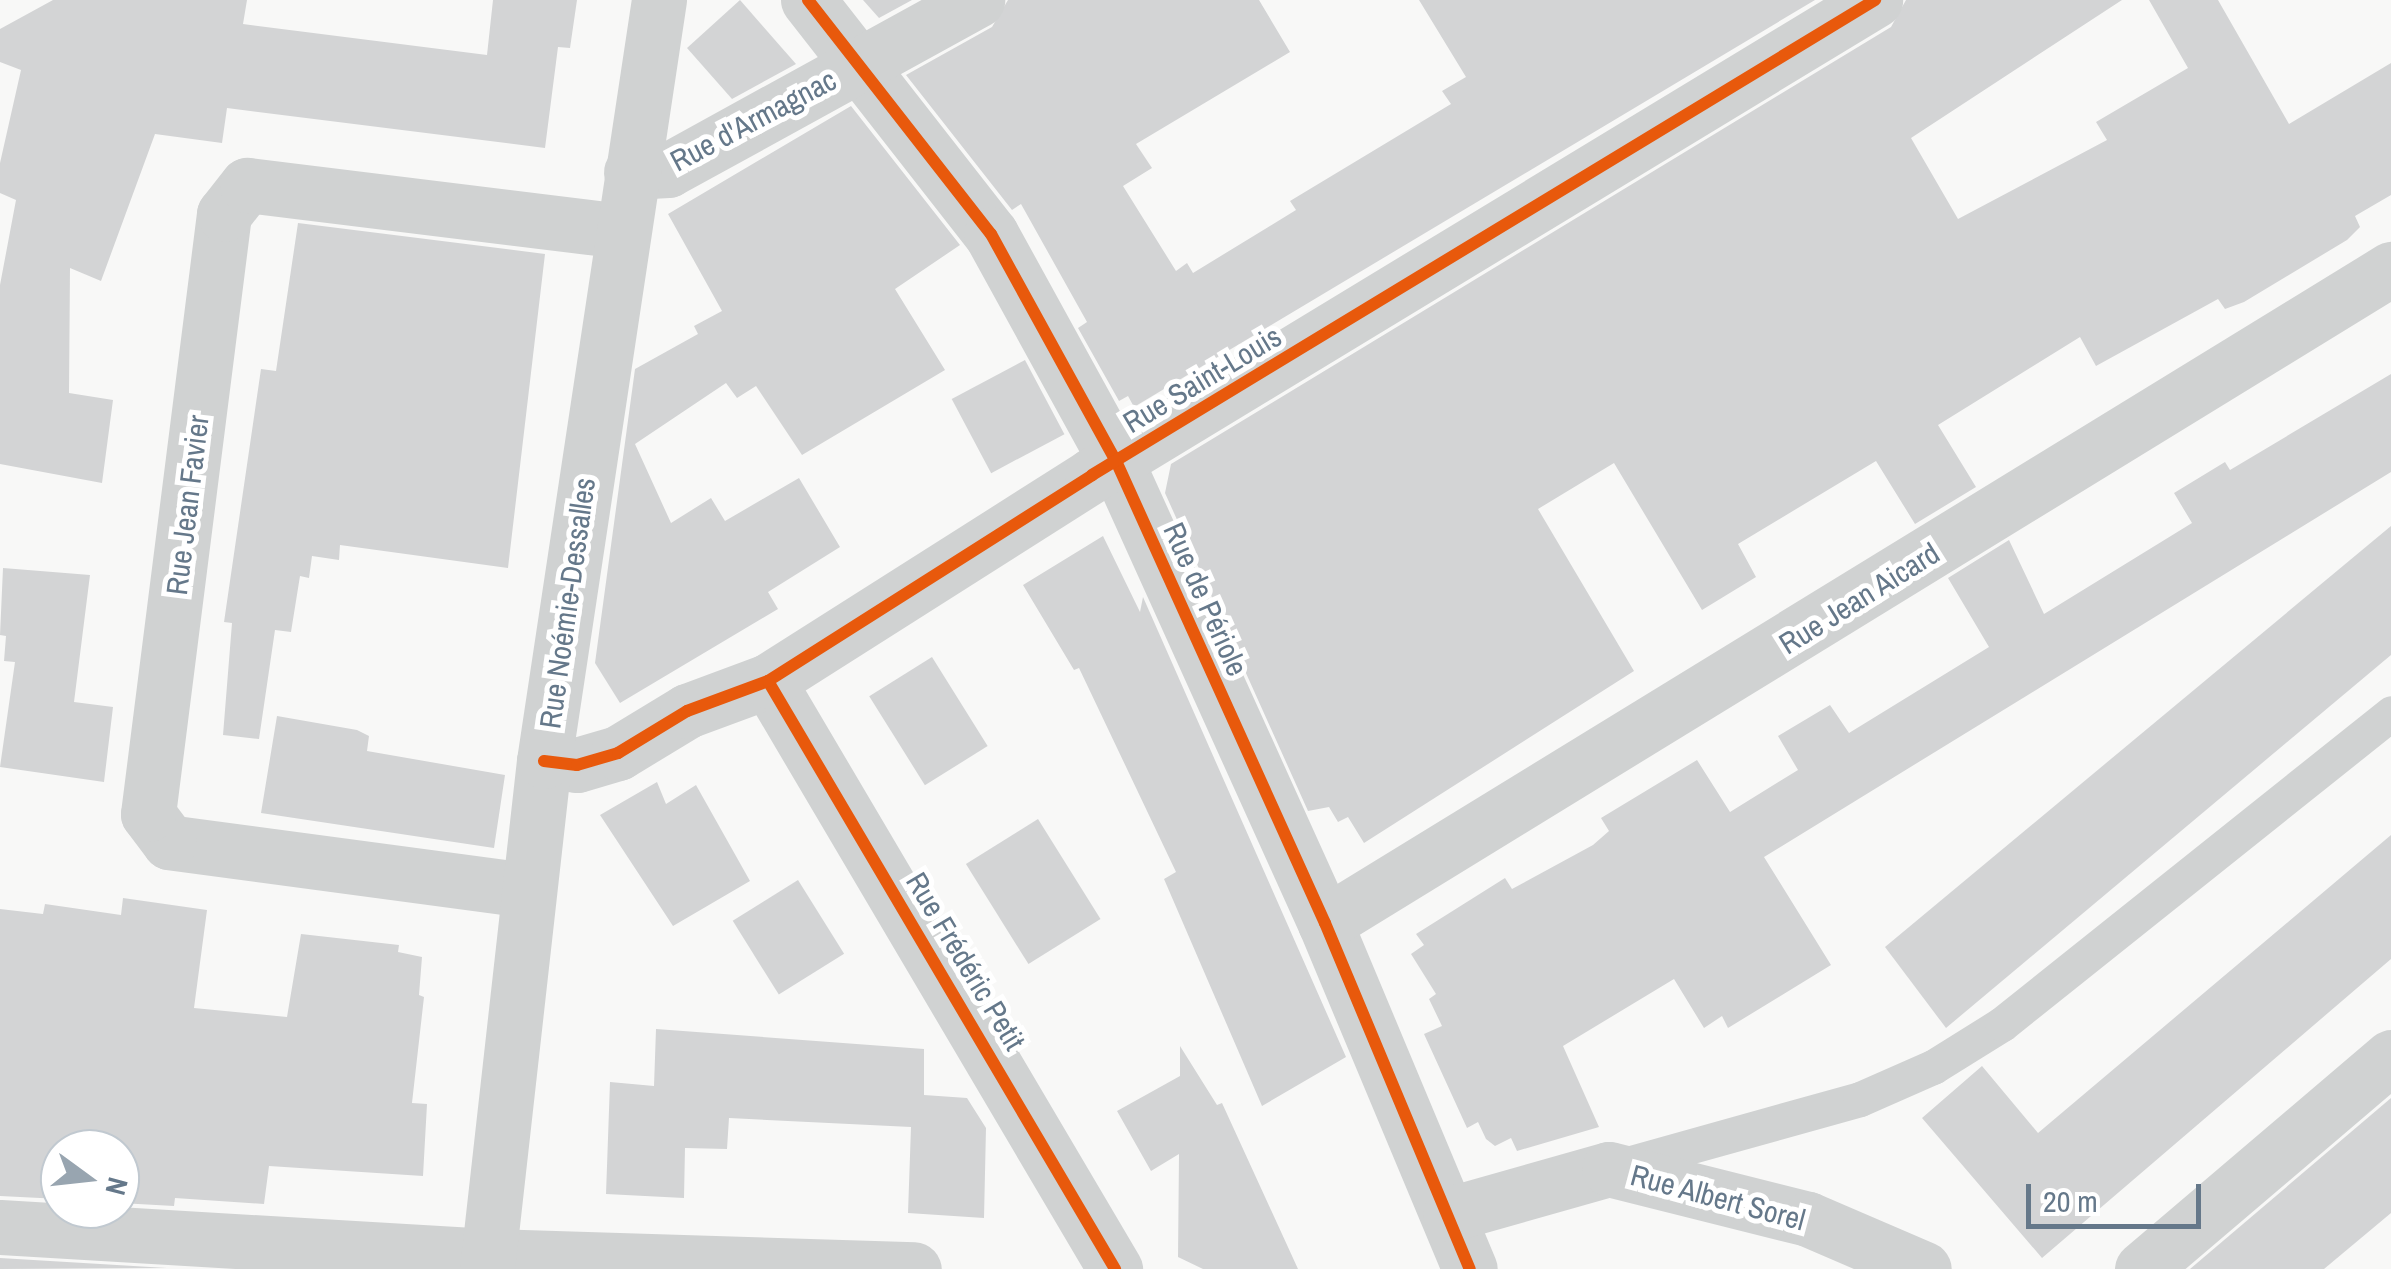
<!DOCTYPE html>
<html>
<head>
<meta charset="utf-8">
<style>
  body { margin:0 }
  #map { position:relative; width:2391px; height:1269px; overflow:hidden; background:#f8f8f7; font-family:"Archivo Narrow",sans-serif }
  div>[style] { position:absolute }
  .building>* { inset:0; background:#d3d4d5; transform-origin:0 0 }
  .service>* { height:35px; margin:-17.5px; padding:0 17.5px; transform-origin:17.5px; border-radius:17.5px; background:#d0d2d2 }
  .minor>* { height:55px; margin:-27.5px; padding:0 27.5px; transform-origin:27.5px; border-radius:27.5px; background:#d0d2d2 }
  .cycleway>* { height:12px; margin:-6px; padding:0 6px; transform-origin:6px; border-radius:6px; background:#e8590c }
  span { translate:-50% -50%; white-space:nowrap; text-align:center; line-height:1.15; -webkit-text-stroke:10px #fff; paint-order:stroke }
  .street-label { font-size:30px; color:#65788a }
  .north { position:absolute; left:40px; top:1129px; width:100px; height:100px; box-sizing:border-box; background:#fff; border:2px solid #c1c9d0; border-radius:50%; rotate:105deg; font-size:28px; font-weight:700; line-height:40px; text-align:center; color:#65788a }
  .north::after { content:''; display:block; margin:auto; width:35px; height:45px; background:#98a5b0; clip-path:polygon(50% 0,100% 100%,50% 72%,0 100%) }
  .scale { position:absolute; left:2026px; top:1184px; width:175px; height:45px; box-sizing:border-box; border:5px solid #65788a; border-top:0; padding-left:12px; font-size:30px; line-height:35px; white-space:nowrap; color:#65788a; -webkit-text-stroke:8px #fff; paint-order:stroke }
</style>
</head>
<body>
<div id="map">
  <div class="building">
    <i style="clip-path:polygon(53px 0,247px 0,243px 24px,487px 55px,493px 0,577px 0,570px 48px,558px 47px,545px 148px,227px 108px,222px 143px,155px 134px,101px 281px,70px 268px,69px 393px,113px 400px,102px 483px,0 464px,0 285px,16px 200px,0 193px,0 163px,21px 70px,0 62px,0 29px)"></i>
    <i style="clip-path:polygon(740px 0,796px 64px,732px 99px,687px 48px)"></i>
    <i style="clip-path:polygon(863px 0,912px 0,879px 18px)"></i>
    <i style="clip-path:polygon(1008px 0,1259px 0,1290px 52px,1136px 144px,1152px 168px,1123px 186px,1176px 271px,1187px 263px,1193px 273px,1296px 210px,1290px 201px,1451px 104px,1442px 91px,1466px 77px,1419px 0,1815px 0,1134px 407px,1128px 396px,1119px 401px,1078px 328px,1087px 322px,1021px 204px,1012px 210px,906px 75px,992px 27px)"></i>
    <i style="clip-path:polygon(1906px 0,2122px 0,1911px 138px,1958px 219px,2107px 140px,2096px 122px,2188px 68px,2149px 0,2218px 0,2289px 124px,2391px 63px,2391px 195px,2355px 216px,2360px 227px,2347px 240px,2244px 302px,2225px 309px,2218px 299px,2096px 366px,2080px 337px,1938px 425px,1976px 487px,1915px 524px,1876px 461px,1738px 544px,1756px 577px,1702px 610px,1614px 463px,1538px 509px,1634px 671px,1364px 843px,1348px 817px,1338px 822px,1329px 807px,1308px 811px,1165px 493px,1171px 464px,1891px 27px)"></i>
    <i style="clip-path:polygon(851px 106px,960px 245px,895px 289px,945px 370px,802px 455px,756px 386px,737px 398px,726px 383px,635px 444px,671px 523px,711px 498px,725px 521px,799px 478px,840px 547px,768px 592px,778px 609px,620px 703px,595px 663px,635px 369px,698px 334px,694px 326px,722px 311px,668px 214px)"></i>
    <i style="clip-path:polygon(298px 223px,545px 254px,508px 568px,340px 545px,339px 560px,312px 556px,309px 578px,300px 576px,291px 632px,275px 630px,259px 739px,223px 735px,232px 623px,224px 622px,261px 369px,276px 371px)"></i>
    <i style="left:1025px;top:360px;width:84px;height:83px;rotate:62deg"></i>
    <i style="clip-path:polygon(2391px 374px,2391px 472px,1764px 857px,1831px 965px,1728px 1028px,1722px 1016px,1704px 1028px,1674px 979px,1563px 1046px,1599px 1127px,1517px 1151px,1511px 1138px,1495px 1146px,1486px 1139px,1478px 1122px,1467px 1128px,1424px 1034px,1442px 1026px,1429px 999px,1436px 994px,1411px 954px,1424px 945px,1416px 934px,1505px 878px,1512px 889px,1593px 845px,1609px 831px,1601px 818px,1697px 760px,1730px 812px,1798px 770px,1778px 736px,1830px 705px,1849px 733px,1989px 647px,1948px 578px,2009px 540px,2044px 614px,2192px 523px,2174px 493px,2225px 462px,2230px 470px)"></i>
    <i style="clip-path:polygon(2391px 526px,2391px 655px,1946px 1028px,1885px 947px)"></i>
    <i style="clip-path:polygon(1103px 536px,1140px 612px,1143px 597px,1346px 1057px,1262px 1106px,1164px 879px,1176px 872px,1079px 668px,1074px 670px,1023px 585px)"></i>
    <i style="clip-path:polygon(3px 568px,90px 575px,74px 702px,113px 707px,104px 782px,0 767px,15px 662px,4px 661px,6px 636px,0 635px)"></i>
    <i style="left:932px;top:657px;width:105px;height:74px;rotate:58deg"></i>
    <i style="clip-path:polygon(277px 716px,357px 730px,369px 736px,367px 751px,505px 775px,494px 848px,261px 813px)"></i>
    <i style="clip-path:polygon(657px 782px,666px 804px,696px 785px,750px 881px,673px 926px,600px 815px)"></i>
    <i style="left:1038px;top:819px;width:118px;height:85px;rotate:58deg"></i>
    <i style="clip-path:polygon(2391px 835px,2391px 959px,2042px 1258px,1922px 1118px,1982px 1066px,2038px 1133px)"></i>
    <i style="left:798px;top:880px;width:87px;height:77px;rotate:58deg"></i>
    <i style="clip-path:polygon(123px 898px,207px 910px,194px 1008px,287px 1017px,301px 934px,399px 945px,398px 952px,422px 957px,419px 995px,424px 997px,412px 1103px,427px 1104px,423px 1176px,269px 1166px,264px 1204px,175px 1198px,174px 1206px,120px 1203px,120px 1149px,60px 1149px,60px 1199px,0 1196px,0 909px,43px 914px,45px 904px,121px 915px)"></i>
    <i style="clip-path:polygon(656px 1029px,924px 1049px,924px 1095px,967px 1098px,986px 1128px,984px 1218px,908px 1213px,911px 1127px,729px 1118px,727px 1149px,685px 1148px,684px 1198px,606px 1194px,610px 1082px,654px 1086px)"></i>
    <i style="clip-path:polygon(1180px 1046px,1217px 1105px,1222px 1103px,1298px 1269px,1203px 1269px,1178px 1257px,1179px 1154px,1151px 1171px,1117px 1111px,1180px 1076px)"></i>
    <i style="clip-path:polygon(2391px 1098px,2391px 1213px,2324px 1269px,2190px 1269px)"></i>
    <i style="clip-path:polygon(0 1258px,167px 1268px,0 1269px)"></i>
  </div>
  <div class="service">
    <i style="left:1620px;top:1166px;width:249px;rotate:-15.6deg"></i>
    <i style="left:1860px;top:1099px;width:80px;rotate:-23.7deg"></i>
    <i style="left:1933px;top:1067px;width:81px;rotate:-31.9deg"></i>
    <i style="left:2002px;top:1024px;width:498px;rotate:-38.6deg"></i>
  </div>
  <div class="minor">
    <i style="left:808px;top:0;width:297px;rotate:52deg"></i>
    <i style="left:991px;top:234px;width:259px;rotate:61.2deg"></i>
    <i style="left:1116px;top:461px;width:507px;rotate:65.66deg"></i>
    <i style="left:1325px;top:923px;width:375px;rotate:67.3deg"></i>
    <i style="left:631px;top:172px;width:37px;rotate:-3deg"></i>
    <i style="left:668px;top:170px;width:353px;rotate:-28.8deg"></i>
    <i style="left:768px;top:681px;width:683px;rotate:59.45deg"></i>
    <i style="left:544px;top:761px;width:33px;rotate:7deg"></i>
    <i style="left:577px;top:765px;width:43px;rotate:-16.3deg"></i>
    <i style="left:618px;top:753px;width:81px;rotate:-31.3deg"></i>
    <i style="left:687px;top:711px;width:86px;rotate:-20.3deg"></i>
    <i style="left:768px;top:681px;width:384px;rotate:-32.4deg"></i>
    <i style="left:1092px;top:475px;width:916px;rotate:-31.24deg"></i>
    <i style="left:527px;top:890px;width:361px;rotate:-172.4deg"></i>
    <i style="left:169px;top:842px;width:35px;rotate:-127deg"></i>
    <i style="left:148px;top:814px;width:605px;rotate:-82.78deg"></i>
    <i style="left:224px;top:214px;width:37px;rotate:-52deg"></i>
    <i style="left:247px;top:185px;width:378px;rotate:7deg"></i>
    <i style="left:1325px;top:923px;width:1251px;rotate:-31.53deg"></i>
    <i style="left:1450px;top:1214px;width:165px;rotate:-15.8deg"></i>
    <i style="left:1609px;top:1169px;width:205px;rotate:14.1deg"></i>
    <i style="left:1808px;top:1219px;width:126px;rotate:23.3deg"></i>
    <i style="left:0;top:1227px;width:490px;rotate:3.4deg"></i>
    <i style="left:489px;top:1256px;width:425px;rotate:1.8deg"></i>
    <i style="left:487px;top:1269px;width:511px;rotate:-83.6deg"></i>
    <i style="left:544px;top:761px;width:770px;rotate:-81.41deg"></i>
    <i style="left:2142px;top:1269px;width:327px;rotate:-40.4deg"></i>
  </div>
  <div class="cycleway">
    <i style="left:808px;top:0;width:297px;rotate:52deg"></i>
    <i style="left:991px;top:234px;width:259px;rotate:61.2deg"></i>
    <i style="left:1116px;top:461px;width:507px;rotate:65.66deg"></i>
    <i style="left:1325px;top:923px;width:375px;rotate:67.3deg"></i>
    <i style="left:768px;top:681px;width:683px;rotate:59.45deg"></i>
    <i style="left:544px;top:761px;width:33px;rotate:7deg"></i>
    <i style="left:577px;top:765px;width:43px;rotate:-16.3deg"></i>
    <i style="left:618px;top:753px;width:81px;rotate:-31.3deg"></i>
    <i style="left:687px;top:711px;width:86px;rotate:-20.3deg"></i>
    <i style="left:768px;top:681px;width:384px;rotate:-32.4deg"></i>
    <i style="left:1092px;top:475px;width:916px;rotate:-31.24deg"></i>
  </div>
  <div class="street-label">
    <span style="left:753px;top:120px;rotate:-28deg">Rue d'Armagnac</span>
    <span style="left:1202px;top:379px;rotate:-31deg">Rue Saint-Louis</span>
    <span style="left:187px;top:505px;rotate:-83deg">Rue Jean Favier</span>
    <span style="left:1859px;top:598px;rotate:-32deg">Rue Jean Aicard</span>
    <span style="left:1206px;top:599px;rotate:66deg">Rue de Périole</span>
    <span style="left:567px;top:603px;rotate:-82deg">Rue Noémie-Dessalles</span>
    <span style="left:966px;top:961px;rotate:59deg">Rue Frédéric Petit</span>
    <span style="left:1718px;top:1197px;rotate:15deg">Rue Albert Sorel</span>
  </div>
  <div class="north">N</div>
  <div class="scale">20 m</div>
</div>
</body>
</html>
